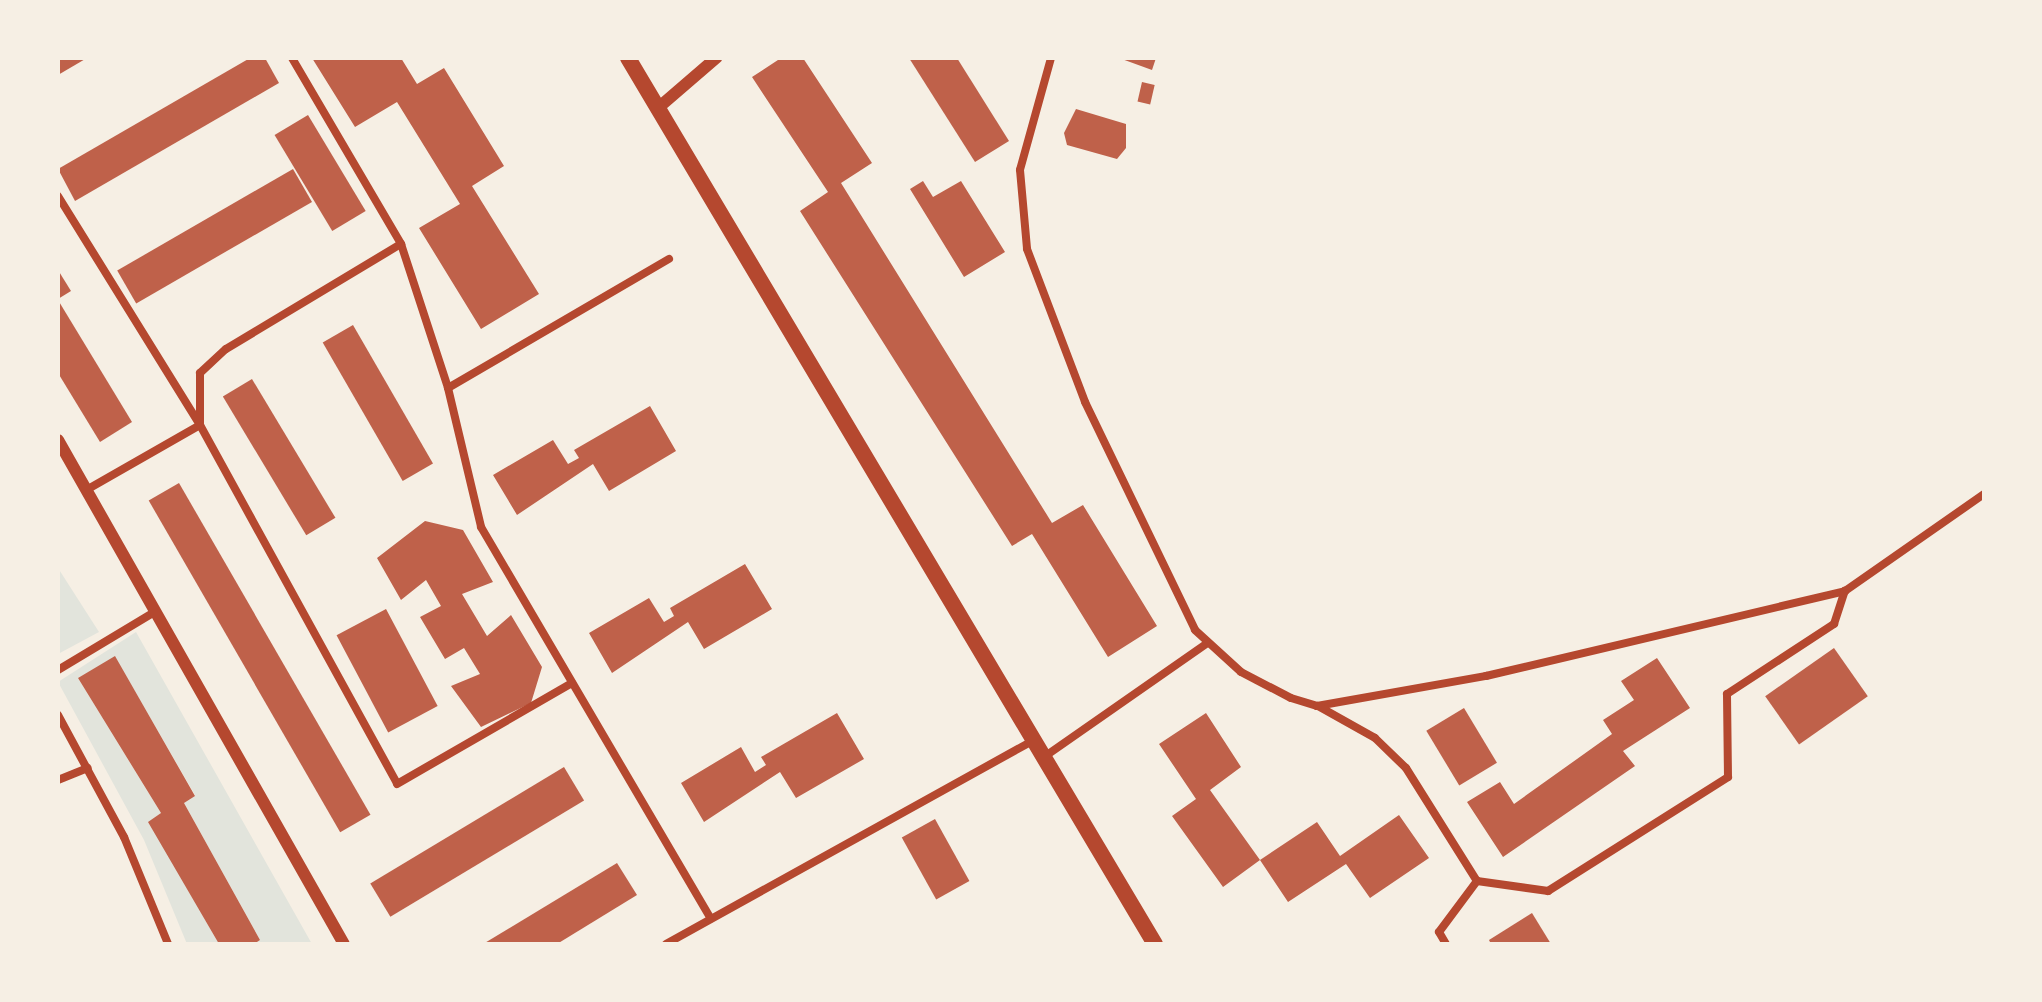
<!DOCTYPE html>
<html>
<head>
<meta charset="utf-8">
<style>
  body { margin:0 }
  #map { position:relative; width:2042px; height:1002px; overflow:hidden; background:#f6efe4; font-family:Roboto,sans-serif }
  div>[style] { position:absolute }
  .green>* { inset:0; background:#e2e4dc }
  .building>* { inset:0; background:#bf614a; transform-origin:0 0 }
  .minor>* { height:8px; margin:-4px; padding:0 4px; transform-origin:4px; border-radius:4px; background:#b5482f }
  .tertiary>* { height:12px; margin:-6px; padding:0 6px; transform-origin:6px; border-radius:6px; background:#b5482f }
  .primary>* { height:16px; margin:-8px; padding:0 8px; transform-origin:8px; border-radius:8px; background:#b5482f }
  span { translate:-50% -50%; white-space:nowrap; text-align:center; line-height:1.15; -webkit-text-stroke:6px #f6efe4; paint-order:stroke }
  .frame { position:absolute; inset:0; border:60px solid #f6efe4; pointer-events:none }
</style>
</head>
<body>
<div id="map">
  <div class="green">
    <i style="clip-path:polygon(58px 568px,99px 632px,58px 654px)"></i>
    <i style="clip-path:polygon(136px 632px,312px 944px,254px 944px,260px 940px,184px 803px,195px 795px,115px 657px,78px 678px,161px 813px,149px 822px,219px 944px,187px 944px,144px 840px,58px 682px)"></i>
  </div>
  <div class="building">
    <i style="clip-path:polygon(58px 58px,87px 58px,58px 75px)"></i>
    <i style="clip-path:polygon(250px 58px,265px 58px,279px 83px,75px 201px,58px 169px)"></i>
    <i style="clip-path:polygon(312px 58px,401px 58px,417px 84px,444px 68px,504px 166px,472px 186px,539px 294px,481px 329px,419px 228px,460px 204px,397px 102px,355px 127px)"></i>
    <i style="clip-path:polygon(781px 58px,803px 58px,872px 163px,841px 183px,1052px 523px,1083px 505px,1157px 626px,1108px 657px,1032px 534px,1012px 546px,800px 211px,828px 192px,752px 77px)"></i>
    <i style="clip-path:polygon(909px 58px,957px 58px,1009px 141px,975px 162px)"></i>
    <i style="clip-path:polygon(1119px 58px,1156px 58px,1152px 70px)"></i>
    <i style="left:1142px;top:82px;width:13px;height:20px;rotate:13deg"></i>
    <i style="clip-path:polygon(1076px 109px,1126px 124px,1126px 148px,1117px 159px,1067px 145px,1064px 133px)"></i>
    <i style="left:308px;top:115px;width:112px;height:39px;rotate:59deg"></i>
    <i style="left:293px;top:169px;width:38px;height:203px;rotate:60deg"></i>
    <i style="clip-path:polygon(923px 181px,933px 197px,961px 181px,1005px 252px,964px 277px,910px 189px)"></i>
    <i style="clip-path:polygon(58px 270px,71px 291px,58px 299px)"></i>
    <i style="clip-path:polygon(58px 300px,132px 422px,100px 442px,58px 373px)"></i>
    <i style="left:353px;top:325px;width:160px;height:35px;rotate:60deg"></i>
    <i style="left:252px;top:379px;width:162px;height:34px;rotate:59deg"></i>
    <i style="clip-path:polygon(650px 406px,676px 451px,609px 491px,593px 464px,517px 515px,493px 475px,553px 440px,568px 464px,579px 458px,574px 450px)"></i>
    <i style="left:179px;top:483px;width:383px;height:35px;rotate:60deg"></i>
    <i style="clip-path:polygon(425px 521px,463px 530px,493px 582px,462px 594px,487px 636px,511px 615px,542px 667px,531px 703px,481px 727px,451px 686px,480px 674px,464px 648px,445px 659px,420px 617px,441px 606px,426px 580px,401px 600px,377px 558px)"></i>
    <i style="clip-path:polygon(745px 564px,772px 609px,704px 649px,688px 622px,612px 673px,589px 633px,649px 598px,664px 622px,674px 616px,670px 608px)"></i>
    <i style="left:386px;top:609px;width:110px;height:56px;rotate:62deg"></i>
    <i style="left:1834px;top:648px;width:59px;height:84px;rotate:55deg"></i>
    <i style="clip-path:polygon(115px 656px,195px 796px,184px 803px,260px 940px,254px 944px,219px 944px,148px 822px,161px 813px,78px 678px)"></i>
    <i style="clip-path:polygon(1657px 658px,1690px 708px,1623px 751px,1635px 766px,1503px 857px,1467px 802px,1500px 782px,1514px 804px,1612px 734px,1603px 720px,1634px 700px,1621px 681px)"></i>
    <i style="left:1464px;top:708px;width:64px;height:44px;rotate:59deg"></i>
    <i style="clip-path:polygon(837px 713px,864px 759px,796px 798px,780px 772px,704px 822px,681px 783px,741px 747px,755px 772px,766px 765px,761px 757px)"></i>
    <i style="clip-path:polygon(1206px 713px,1241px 767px,1210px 790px,1260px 860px,1223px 887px,1172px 816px,1196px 799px,1159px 744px)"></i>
    <i style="left:564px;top:767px;width:39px;height:226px;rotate:59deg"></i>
    <i style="clip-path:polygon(1399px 815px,1429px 858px,1370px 898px,1346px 864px,1288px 902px,1260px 860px,1317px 822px,1340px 856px)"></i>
    <i style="left:935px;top:819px;width:71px;height:38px;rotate:61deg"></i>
    <i style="clip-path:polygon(617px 863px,637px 895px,557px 944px,483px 944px)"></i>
    <i style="clip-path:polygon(1532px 913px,1551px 944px,1491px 944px,1489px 940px)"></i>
  </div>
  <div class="minor">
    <i style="left:292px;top:58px;width:216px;rotate:59.6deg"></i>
    <i style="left:401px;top:244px;width:151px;rotate:71.9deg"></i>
    <i style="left:448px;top:388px;width:143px;rotate:76.6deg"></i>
    <i style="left:481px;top:527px;width:454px;rotate:59.6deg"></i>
    <i style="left:1051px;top:58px;width:116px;rotate:105.5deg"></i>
    <i style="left:1020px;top:170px;width:79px;rotate:84.9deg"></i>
    <i style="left:1027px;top:249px;width:164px;rotate:69.2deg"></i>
    <i style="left:1085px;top:402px;width:253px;rotate:64.2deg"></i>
    <i style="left:1195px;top:630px;width:62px;rotate:42.4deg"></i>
    <i style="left:1241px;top:672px;width:56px;rotate:27.5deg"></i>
    <i style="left:1291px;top:698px;width:27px;rotate:17deg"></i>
    <i style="left:1317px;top:706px;width:172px;rotate:-10.1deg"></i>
    <i style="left:1486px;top:676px;width:369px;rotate:-13.3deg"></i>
    <i style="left:1845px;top:591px;width:169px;rotate:-34.9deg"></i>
    <i style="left:58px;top:196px;width:269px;rotate:58.2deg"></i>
    <i style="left:200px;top:425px;width:409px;rotate:61.2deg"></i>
    <i style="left:397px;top:784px;width:202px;rotate:-30deg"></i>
    <i style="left:448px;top:388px;width:256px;rotate:-30.3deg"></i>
    <i style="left:88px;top:489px;width:129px;rotate:-29.7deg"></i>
    <i style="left:200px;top:425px;width:52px;rotate:-90deg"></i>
    <i style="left:200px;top:373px;width:35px;rotate:-43deg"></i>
    <i style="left:226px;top:349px;width:204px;rotate:-31deg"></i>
    <i style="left:58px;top:670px;width:114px;rotate:-31deg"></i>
    <i style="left:1318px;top:706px;width:65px;rotate:29.3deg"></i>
    <i style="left:1375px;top:738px;width:43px;rotate:44.1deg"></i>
    <i style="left:1406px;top:768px;width:133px;rotate:57.9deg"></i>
    <i style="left:1477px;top:881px;width:72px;rotate:8deg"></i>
    <i style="left:1548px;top:891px;width:213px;rotate:-32.3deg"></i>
    <i style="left:1728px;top:777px;width:83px;rotate:-90.7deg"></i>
    <i style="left:1727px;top:694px;width:128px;rotate:-33.2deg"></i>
    <i style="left:1834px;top:624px;width:35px;rotate:-72deg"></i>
    <i style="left:58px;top:715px;width:139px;rotate:61.6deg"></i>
    <i style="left:124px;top:837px;width:116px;rotate:67.6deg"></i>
    <i style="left:1044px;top:757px;width:198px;rotate:-34.9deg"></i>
    <i style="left:58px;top:780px;width:32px;rotate:-22deg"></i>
    <i style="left:666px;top:944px;width:421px;rotate:-29deg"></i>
    <i style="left:1446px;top:944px;width:14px;rotate:-120deg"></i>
    <i style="left:1439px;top:932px;width:64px;rotate:-53.3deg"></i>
  </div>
  <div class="tertiary">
    <i style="left:658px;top:108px;width:77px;rotate:-40.8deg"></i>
    <i style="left:58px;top:440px;width:579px;rotate:60.43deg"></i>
  </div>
  <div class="primary">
    <i style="left:628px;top:58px;width:1031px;rotate:59.26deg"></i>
  </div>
  <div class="frame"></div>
</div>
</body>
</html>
